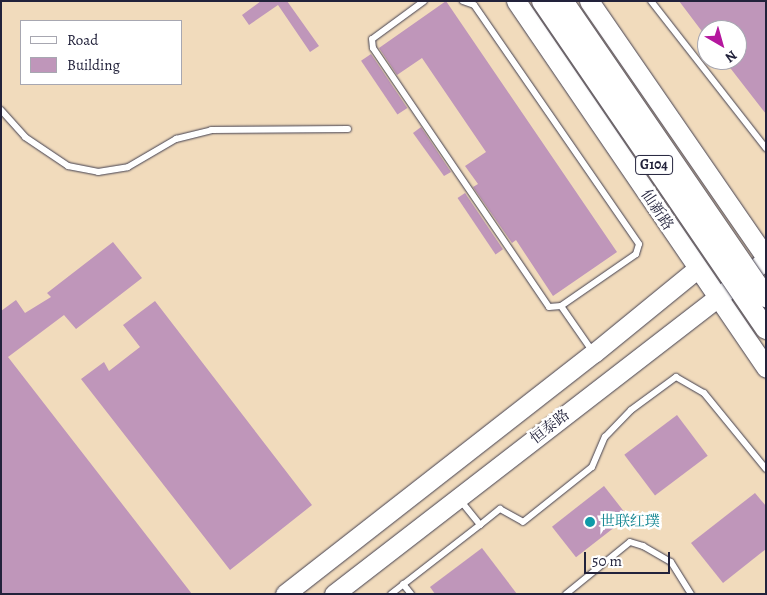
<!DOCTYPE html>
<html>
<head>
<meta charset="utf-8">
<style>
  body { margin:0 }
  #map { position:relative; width:767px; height:595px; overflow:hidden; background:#f1dbbc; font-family:Alegreya,"Noto Serif SC",serif }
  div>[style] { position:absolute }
  .building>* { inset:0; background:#bf96ba; transform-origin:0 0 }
  .roads { filter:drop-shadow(0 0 1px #413e4e) drop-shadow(0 0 1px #413e4e) }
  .lane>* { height:6px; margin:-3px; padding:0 3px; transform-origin:3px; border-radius:3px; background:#fff }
  .secondary>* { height:19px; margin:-9.5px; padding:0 9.5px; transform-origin:9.5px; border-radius:9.5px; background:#fff }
  .bridges { filter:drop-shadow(0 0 1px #413e4e) drop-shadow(0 0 1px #413e4e) }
  .primary-bridge>* { height:20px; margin:-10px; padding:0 10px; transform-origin:10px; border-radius:10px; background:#fff }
  .dots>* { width:14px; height:14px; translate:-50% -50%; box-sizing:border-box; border:2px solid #fff; border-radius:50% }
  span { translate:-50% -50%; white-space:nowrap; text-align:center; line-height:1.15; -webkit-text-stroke:5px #fff; paint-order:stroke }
  .shield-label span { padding:1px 4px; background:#fff; border:1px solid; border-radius:4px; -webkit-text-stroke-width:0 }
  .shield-label { font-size:14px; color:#22223b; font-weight:700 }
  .street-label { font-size:15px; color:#22223b }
  .culture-label { font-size:15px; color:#0d838f }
  .left { translate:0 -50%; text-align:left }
  .frame { position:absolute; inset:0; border:2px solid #22223b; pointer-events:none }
  .legend { position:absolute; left:20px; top:20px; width:162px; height:65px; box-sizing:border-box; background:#fff; border:1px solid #a7a7b1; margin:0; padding:6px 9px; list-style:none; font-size:15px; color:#22223b }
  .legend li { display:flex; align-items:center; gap:10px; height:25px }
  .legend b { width:25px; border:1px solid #a7a7b1 }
  .north { position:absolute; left:697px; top:20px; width:50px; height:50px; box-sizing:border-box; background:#fff; border:1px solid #a7a7b1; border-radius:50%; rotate:142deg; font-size:14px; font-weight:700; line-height:20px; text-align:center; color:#22223b }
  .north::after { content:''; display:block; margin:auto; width:18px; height:22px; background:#b5179e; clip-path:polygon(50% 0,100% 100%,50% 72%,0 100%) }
  .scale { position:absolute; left:584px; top:552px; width:86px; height:22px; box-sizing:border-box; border:2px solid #22223b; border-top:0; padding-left:6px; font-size:15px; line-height:18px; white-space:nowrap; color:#22223b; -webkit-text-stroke:4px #fff; paint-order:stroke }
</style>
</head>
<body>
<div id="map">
  <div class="building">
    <i style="clip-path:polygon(261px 1px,287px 1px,319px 46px,310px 52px,278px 5px,249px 25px,242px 15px)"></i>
    <i style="clip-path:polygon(446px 1px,617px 252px,553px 296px,516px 240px,512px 243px,473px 187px,478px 184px,465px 166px,486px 152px,422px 58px,397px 75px,379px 48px)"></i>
    <i style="clip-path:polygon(679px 1px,766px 1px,766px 114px,724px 60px,737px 60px,737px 30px,707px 30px,707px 38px)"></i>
    <i style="left:371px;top:54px;width:65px;height:12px;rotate:56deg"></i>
    <i style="clip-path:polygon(421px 127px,451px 172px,444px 176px,413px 133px)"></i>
    <i style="left:465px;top:193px;width:68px;height:9px;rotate:56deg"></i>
    <i style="clip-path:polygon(113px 242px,142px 278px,76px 329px,64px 315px,8px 357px,192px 594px,1px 594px,1px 311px,16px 300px,25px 313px,51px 297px,47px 293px)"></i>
    <i style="clip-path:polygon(155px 301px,312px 505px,230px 570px,81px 379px,104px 362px,109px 371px,140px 347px,123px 325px)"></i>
    <i style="left:677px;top:415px;width:51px;height:66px;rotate:53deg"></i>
    <i style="left:604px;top:486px;width:39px;height:66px;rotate:52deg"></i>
    <i style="clip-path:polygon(755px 493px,766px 506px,766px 549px,723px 583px,691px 543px)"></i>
    <i style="clip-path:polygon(482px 548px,517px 594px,435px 594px,430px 587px)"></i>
  </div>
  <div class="roads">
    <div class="lane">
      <i style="left:424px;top:1px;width:64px;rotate:143.8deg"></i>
      <i style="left:372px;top:39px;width:9px;rotate:84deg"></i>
      <i style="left:373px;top:48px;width:313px;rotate:55.8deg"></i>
      <i style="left:549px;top:307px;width:12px;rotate:-5deg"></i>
      <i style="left:561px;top:306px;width:91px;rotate:-34.7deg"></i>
      <i style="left:636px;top:254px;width:10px;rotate:-73deg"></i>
      <i style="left:639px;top:244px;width:290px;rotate:-124.6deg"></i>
      <i style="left:474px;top:5px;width:12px;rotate:-160deg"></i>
      <i style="left:651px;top:1px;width:187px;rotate:52deg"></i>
      <i style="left:1px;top:110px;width:36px;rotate:48deg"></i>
      <i style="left:25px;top:137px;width:52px;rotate:34deg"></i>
      <i style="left:68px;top:166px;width:31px;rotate:11deg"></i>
      <i style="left:98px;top:172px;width:30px;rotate:-9deg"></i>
      <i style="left:128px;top:167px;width:56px;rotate:-30.3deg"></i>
      <i style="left:176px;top:139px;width:36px;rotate:-14deg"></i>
      <i style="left:211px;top:130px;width:137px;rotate:-0.4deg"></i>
      <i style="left:561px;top:306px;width:56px;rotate:55.2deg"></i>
      <i style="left:460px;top:500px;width:32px;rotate:51deg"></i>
      <i style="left:480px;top:525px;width:26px;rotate:-39deg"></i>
      <i style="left:500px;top:509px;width:26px;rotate:29deg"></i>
      <i style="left:523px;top:522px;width:88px;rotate:-38.6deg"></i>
      <i style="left:592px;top:467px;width:33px;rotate:-67deg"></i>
      <i style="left:605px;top:437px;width:37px;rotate:-46deg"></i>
      <i style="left:631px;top:410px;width:56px;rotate:-36.3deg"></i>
      <i style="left:676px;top:377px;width:32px;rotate:30deg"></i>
      <i style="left:704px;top:393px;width:98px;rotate:50.8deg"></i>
      <i style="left:403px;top:584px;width:13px;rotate:51deg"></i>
      <i style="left:391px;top:594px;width:113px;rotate:-37.8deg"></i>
      <i style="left:566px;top:594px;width:82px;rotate:-39.1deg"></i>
      <i style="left:630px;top:542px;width:14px;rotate:17deg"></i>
      <i style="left:643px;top:546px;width:32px;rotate:30deg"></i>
      <i style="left:671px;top:562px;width:38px;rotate:58deg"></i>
    </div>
    <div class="secondary">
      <i style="left:516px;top:1px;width:444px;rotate:55.7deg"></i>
      <i style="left:589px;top:1px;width:312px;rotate:55.4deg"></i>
      <i style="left:285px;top:594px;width:392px;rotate:-38deg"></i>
      <i style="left:594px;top:353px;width:133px;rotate:-39.2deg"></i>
      <i style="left:334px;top:594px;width:546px;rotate:-37.71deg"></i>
    </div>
  </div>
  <div class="bridges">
    <div class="primary-bridge">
      <i style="left:542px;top:1px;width:397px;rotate:55.7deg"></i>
      <i style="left:563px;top:1px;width:359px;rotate:55.6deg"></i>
    </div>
  </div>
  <div class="dots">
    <i style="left:590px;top:522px;background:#0f9aa8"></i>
  </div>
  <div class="shield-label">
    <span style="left:654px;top:165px">G104</span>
  </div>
  <div class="street-label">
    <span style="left:657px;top:210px;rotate:56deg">仙新路</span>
    <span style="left:550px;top:427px;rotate:-38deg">恒泰路</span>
  </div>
  <div class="culture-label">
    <span class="left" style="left:600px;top:522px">世联红璞</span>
  </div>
  <div class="frame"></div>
  <ul class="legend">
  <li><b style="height:6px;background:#fff"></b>Road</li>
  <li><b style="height:14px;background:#bf96ba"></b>Building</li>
  </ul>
  <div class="north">N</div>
  <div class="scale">50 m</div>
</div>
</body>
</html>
